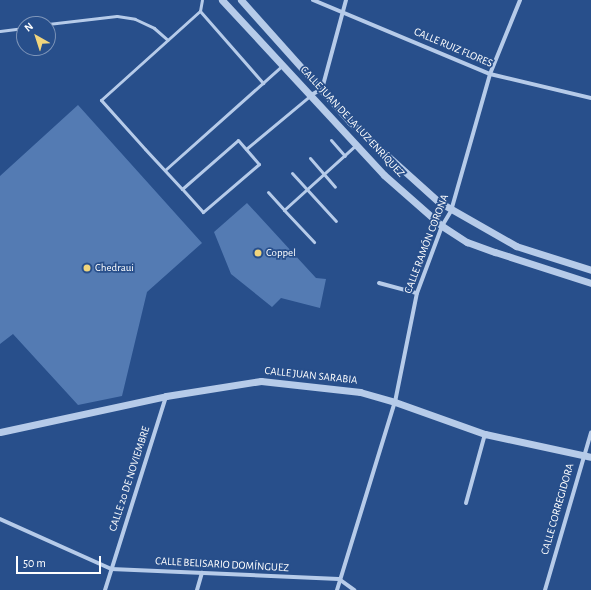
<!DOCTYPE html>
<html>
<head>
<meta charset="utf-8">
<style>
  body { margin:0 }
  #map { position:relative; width:591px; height:590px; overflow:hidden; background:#284f8b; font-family:"Alegreya Sans",sans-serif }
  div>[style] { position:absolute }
  .building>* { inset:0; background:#547bb3 }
  .service>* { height:3px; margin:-1.5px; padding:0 1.5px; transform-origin:1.5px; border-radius:1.5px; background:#b6cbe9 }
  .minor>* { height:4px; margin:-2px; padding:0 2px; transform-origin:2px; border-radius:2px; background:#b6cbe9 }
  .tertiary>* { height:7px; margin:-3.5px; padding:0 3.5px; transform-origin:3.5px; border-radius:3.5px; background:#b6cbe9 }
  .dots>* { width:11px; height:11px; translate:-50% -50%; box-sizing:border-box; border:2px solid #284f8b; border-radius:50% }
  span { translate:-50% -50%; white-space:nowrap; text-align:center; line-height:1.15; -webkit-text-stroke:3.5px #284f8b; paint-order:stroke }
  .street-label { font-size:11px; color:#fff }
  .poi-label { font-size:11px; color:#fff }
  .left { translate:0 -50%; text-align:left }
  .north { position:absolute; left:16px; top:16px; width:40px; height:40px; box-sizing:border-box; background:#284f8b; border:1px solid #7e95b9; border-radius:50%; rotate:321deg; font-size:11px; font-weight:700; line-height:16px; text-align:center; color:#fff }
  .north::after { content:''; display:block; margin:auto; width:14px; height:18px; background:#f1d57c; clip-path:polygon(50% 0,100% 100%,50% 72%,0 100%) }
  .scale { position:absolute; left:16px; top:556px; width:85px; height:18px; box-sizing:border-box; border:2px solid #fff; border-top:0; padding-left:5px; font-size:12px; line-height:14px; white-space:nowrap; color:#fff; -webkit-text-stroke:3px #284f8b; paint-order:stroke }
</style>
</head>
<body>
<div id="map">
  <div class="building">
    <i style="clip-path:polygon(78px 105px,202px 243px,147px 292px,122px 396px,78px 405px,13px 334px,0 344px,0 176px)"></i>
    <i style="clip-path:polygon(247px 203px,316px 278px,326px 279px,320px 308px,281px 298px,272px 307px,231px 274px,214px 232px)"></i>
  </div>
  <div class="service">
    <i style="left:200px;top:11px;width:96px;rotate:48.8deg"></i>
    <i style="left:48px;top:24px;width:69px;rotate:-6.6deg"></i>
    <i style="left:117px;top:16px;width:18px;rotate:9deg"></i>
    <i style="left:135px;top:19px;width:21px;rotate:25deg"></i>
    <i style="left:154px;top:28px;width:18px;rotate:41deg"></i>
    <i style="left:0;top:31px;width:24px;rotate:-7deg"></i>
    <i style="left:331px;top:140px;width:21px;rotate:49deg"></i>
    <i style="left:246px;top:149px;width:85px;rotate:-39.7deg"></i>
    <i style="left:310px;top:158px;width:38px;rotate:49deg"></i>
    <i style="left:165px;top:170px;width:158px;rotate:-41.7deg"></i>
    <i style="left:292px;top:173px;width:65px;rotate:47.5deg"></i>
    <i style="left:182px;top:189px;width:74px;rotate:-41.2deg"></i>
    <i style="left:238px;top:140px;width:32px;rotate:49deg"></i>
    <i style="left:259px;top:164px;width:74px;rotate:139.4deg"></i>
    <i style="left:203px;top:212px;width:31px;rotate:-132deg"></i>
    <i style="left:182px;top:189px;width:54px;rotate:-132.8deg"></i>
    <i style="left:145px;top:149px;width:66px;rotate:-131.9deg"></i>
    <i style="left:101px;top:100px;width:133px;rotate:-42deg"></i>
    <i style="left:200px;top:11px;width:11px;rotate:-80deg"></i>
    <i style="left:268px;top:192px;width:24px;rotate:48deg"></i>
    <i style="left:284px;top:210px;width:97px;rotate:-42.1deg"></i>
    <i style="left:284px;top:210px;width:44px;rotate:46.8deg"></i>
  </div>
  <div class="minor">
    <i style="left:313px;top:0;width:192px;rotate:22.7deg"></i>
    <i style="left:490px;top:74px;width:104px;rotate:13.4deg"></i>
    <i style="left:311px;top:95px;width:13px;rotate:-29deg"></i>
    <i style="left:322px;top:89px;width:92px;rotate:-74.9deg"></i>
    <i style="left:379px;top:283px;width:39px;rotate:15deg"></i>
    <i style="left:466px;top:503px;width:72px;rotate:-74.6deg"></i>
    <i style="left:0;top:519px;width:122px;rotate:24.2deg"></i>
    <i style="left:111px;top:569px;width:228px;rotate:2.5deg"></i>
    <i style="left:339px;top:579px;width:19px;rotate:36deg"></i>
    <i style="left:105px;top:590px;width:203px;rotate:-72.5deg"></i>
    <i style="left:197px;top:590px;width:18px;rotate:-74deg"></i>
    <i style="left:337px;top:590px;width:197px;rotate:-72.9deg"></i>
    <i style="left:395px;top:402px;width:111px;rotate:-78.6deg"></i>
    <i style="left:417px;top:293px;width:72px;rotate:-69.5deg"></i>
    <i style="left:442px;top:226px;width:17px;rotate:-59deg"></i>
    <i style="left:451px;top:211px;width:142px;rotate:-74.1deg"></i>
    <i style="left:490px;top:74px;width:80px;rotate:-67.9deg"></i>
    <i style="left:545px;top:590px;width:164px;rotate:-73.7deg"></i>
  </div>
  <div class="tertiary">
    <i style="left:222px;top:0;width:238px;rotate:47.2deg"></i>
    <i style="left:384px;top:175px;width:77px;rotate:41.3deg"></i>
    <i style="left:442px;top:226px;width:30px;rotate:33deg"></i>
    <i style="left:467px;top:242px;width:30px;rotate:20deg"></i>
    <i style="left:495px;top:252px;width:101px;rotate:17.9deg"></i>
    <i style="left:241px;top:0;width:164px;rotate:48.2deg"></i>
    <i style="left:350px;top:122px;width:120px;rotate:42deg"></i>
    <i style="left:439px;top:202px;width:89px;rotate:29.7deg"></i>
    <i style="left:516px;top:246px;width:79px;rotate:17.7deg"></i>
    <i style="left:0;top:432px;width:170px;rotate:-12.2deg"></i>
    <i style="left:166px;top:396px;width:96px;rotate:-9deg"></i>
    <i style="left:261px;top:381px;width:100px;rotate:6.3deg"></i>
    <i style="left:360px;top:392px;width:36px;rotate:16deg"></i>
    <i style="left:395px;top:402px;width:96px;rotate:19.6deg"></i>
    <i style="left:485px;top:434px;width:108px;rotate:12.2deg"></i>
  </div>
  <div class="dots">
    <i style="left:258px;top:253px;background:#f1d57c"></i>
    <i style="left:87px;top:268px;background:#f1d57c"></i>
  </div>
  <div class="street-label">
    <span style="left:453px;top:48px;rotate:23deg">CALLE RUIZ FLORES</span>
    <span style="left:352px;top:122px;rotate:47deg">CALLE JUAN DE LA LUZ ENRÍQUEZ</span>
    <span style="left:427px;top:244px;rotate:-69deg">CALLE RAMÓN CORONA</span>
    <span style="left:311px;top:376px;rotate:6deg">CALLE JUAN SARABIA</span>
    <span style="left:130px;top:479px;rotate:-72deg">CALLE 20 DE NOVIEMBRE</span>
    <span style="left:558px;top:509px;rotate:-74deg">CALLE CORREGIDORA</span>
    <span style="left:222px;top:565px;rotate:3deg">CALLE BELISARIO DOMÍNGUEZ</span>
  </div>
  <div class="poi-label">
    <span class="left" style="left:266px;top:253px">Coppel</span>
    <span class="left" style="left:95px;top:268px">Chedraui</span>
  </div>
  <div class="north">N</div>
  <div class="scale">50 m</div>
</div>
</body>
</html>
